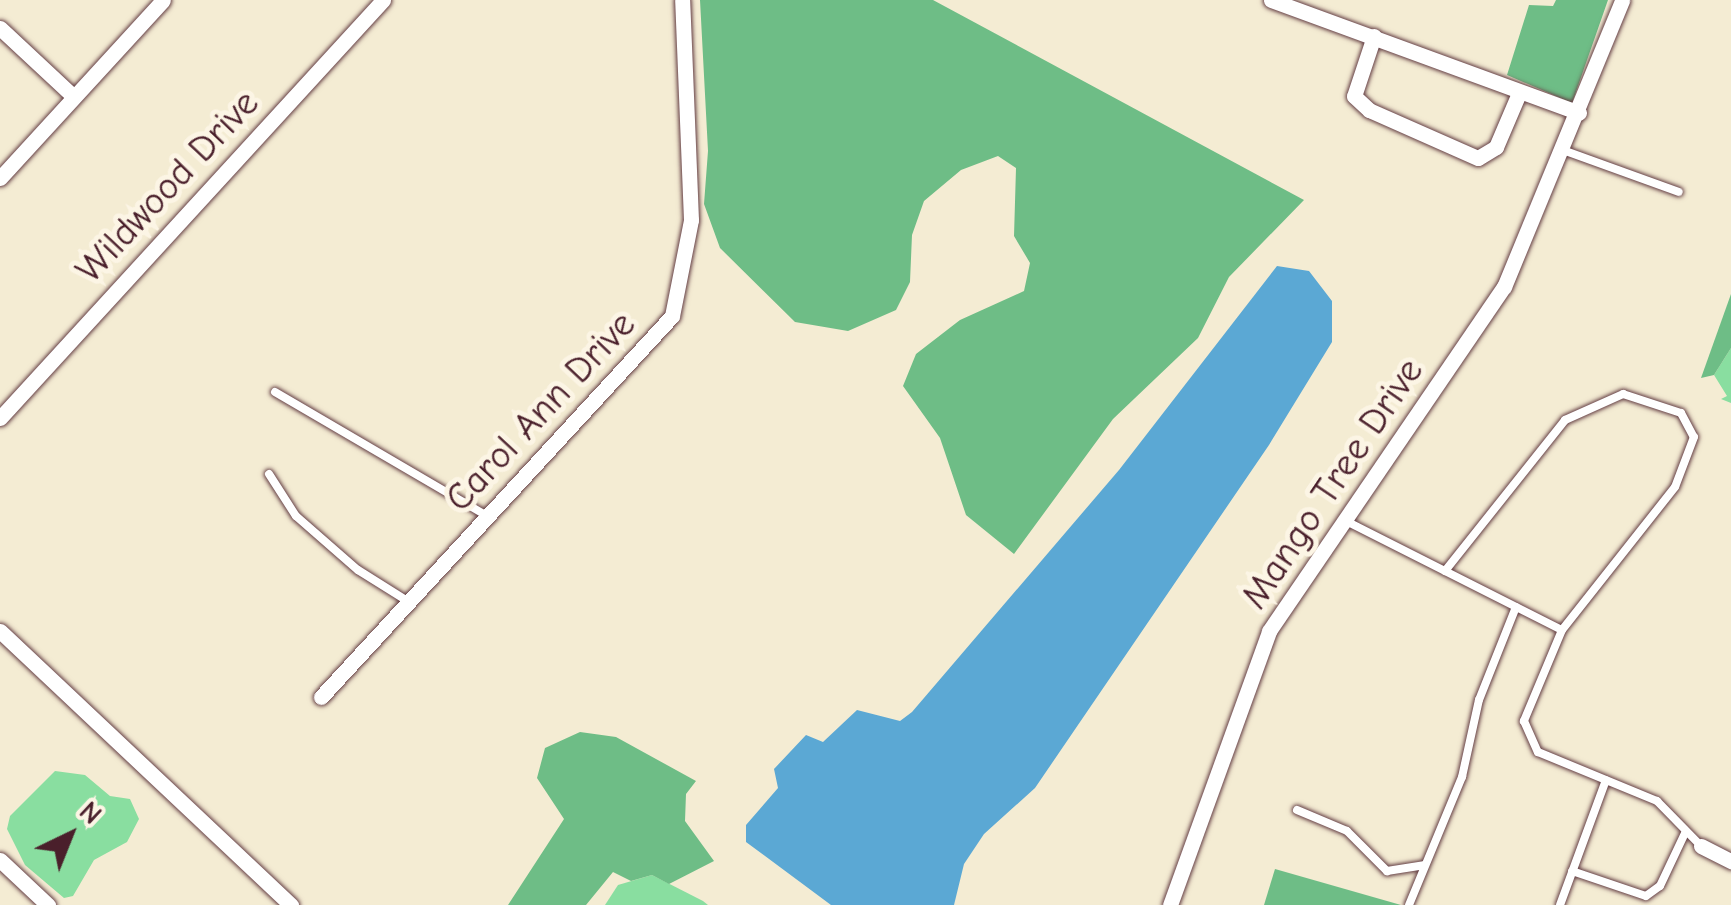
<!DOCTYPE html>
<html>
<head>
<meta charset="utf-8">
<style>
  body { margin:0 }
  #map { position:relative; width:1731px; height:905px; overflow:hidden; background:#f4ecd3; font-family:"Comic Neue",sans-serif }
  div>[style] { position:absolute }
  .green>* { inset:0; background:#89dea0 }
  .forest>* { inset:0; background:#6ebd86 }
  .water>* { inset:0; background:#5ba8d4 }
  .roads { filter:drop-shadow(0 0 2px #643e44) drop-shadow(0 0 2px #643e44) }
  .service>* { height:8px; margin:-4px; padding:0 4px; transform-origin:4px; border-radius:4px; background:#fff }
  .minor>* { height:15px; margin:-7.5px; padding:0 7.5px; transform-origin:7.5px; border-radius:7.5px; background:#fff }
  span { translate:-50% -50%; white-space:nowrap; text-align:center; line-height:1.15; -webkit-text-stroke:10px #fcf5e5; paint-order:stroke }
  .street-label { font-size:38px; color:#4a1f2b }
  .north { position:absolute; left:20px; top:785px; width:100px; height:100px; -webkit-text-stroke:8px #fcf5e5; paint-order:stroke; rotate:43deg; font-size:28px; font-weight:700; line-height:40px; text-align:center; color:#4a1f2b }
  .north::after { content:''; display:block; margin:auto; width:35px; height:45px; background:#4a1f2b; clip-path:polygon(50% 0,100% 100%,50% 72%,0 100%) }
</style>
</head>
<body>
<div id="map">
  <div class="green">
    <i style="clip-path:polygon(1731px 348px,1731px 403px,1721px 399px,1727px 396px,1714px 375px)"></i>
    <i style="clip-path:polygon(55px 771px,85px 775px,110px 796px,130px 799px,139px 819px,127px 842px,94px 860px,73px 896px,64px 898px,25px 865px,7px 829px,10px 816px)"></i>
    <i style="clip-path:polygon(652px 875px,703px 901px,708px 905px,605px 905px,618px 885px)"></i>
  </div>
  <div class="forest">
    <i style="clip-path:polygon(700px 0,933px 0,1304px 200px,1229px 277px,1198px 338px,1113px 419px,1014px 554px,966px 515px,940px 438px,903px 386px,916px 354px,960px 320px,1024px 291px,1030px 263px,1014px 236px,1016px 168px,998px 156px,961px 170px,924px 201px,912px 235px,910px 282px,896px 310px,848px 331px,795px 322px,720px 248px,704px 204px,708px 151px)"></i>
    <i style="clip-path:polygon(1556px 0,1608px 0,1572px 103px,1507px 75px,1529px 5px,1553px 6px)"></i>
    <i style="clip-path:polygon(1731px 294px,1731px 348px,1714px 375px,1701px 378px)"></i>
    <i style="clip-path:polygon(580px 732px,616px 737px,696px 781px,686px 794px,685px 821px,714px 861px,669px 884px,652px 875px,631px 881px,613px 872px,586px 905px,508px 905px,564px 819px,537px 778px,545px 748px)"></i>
    <i style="clip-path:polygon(1275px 869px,1401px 905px,1264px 905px)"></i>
  </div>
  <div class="water">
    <i style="clip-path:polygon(1277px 266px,1309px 271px,1332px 301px,1332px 342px,1269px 445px,1035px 788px,984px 834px,964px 864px,954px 905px,831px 905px,746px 842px,746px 825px,778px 788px,774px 769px,806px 735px,823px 742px,857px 710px,900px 721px,912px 712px,1119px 470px)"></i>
  </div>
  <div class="roads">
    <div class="service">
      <i style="left:1563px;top:150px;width:123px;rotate:19.9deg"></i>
      <i style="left:275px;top:392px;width:248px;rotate:30.3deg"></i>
      <i style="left:269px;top:474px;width:50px;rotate:57.3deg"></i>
      <i style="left:296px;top:516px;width:82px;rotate:41.1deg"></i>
      <i style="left:358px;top:570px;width:60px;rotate:32.1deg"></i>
      <i style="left:1344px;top:520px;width:244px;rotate:26.8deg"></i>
      <i style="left:1445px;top:571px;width:193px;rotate:-51.5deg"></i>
      <i style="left:1565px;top:420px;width:64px;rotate:-24.1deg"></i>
      <i style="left:1623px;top:394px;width:61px;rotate:18.1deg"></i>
      <i style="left:1681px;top:413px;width:27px;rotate:62deg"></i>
      <i style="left:1694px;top:437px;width:53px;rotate:110.8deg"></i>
      <i style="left:1675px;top:487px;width:182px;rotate:128.3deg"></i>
      <i style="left:1562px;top:630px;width:99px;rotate:112.7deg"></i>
      <i style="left:1524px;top:721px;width:34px;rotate:66deg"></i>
      <i style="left:1538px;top:752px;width:129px;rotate:22.4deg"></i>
      <i style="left:1657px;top:801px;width:63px;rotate:45.6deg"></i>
      <i style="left:1297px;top:810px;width:54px;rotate:22.8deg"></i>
      <i style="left:1347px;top:831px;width:57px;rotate:45deg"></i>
      <i style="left:1387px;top:871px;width:37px;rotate:-9deg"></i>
      <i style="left:1572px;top:871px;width:78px;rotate:18.7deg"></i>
      <i style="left:1646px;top:896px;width:17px;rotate:-36deg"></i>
      <i style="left:1660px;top:886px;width:59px;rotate:-64.7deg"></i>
      <i style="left:1409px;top:905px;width:139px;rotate:-67.5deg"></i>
      <i style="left:1462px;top:777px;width:79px;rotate:-77.6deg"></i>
      <i style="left:1479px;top:700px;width:100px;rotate:-68.3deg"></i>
      <i style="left:1560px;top:905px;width:133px;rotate:-69.8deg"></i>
    </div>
    <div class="minor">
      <i style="left:1271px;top:0;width:328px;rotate:20.1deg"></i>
      <i style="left:0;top:28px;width:101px;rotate:43deg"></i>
      <i style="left:1374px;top:36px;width:63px;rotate:108.4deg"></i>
      <i style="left:1354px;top:96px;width:21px;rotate:43deg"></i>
      <i style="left:1369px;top:110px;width:119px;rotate:23.8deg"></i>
      <i style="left:1478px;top:158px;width:21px;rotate:-31deg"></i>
      <i style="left:1496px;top:147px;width:59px;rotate:-66.9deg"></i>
      <i style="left:0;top:178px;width:241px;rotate:-47.5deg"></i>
      <i style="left:0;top:418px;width:567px;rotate:-47.5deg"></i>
      <i style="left:0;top:631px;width:400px;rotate:43.3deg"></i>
      <i style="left:321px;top:697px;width:518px;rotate:-47.35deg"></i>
      <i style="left:672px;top:316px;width:98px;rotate:-78.8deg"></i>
      <i style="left:691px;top:220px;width:220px;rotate:-92.3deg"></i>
      <i style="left:1701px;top:846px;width:34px;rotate:27deg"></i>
      <i style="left:0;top:860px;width:66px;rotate:43.2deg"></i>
      <i style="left:1170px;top:905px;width:291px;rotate:-70.1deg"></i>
      <i style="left:1269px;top:631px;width:417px;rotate:-55.7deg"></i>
      <i style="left:1504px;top:287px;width:310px;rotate:-67.6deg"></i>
    </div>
  </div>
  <div class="street-label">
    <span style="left:168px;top:187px;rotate:-47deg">Wildwood Drive</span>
    <span style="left:541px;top:412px;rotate:-47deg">Carol Ann Drive</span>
    <span style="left:1333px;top:484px;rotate:-56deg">Mango Tree Drive</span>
  </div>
  <div class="north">N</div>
</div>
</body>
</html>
